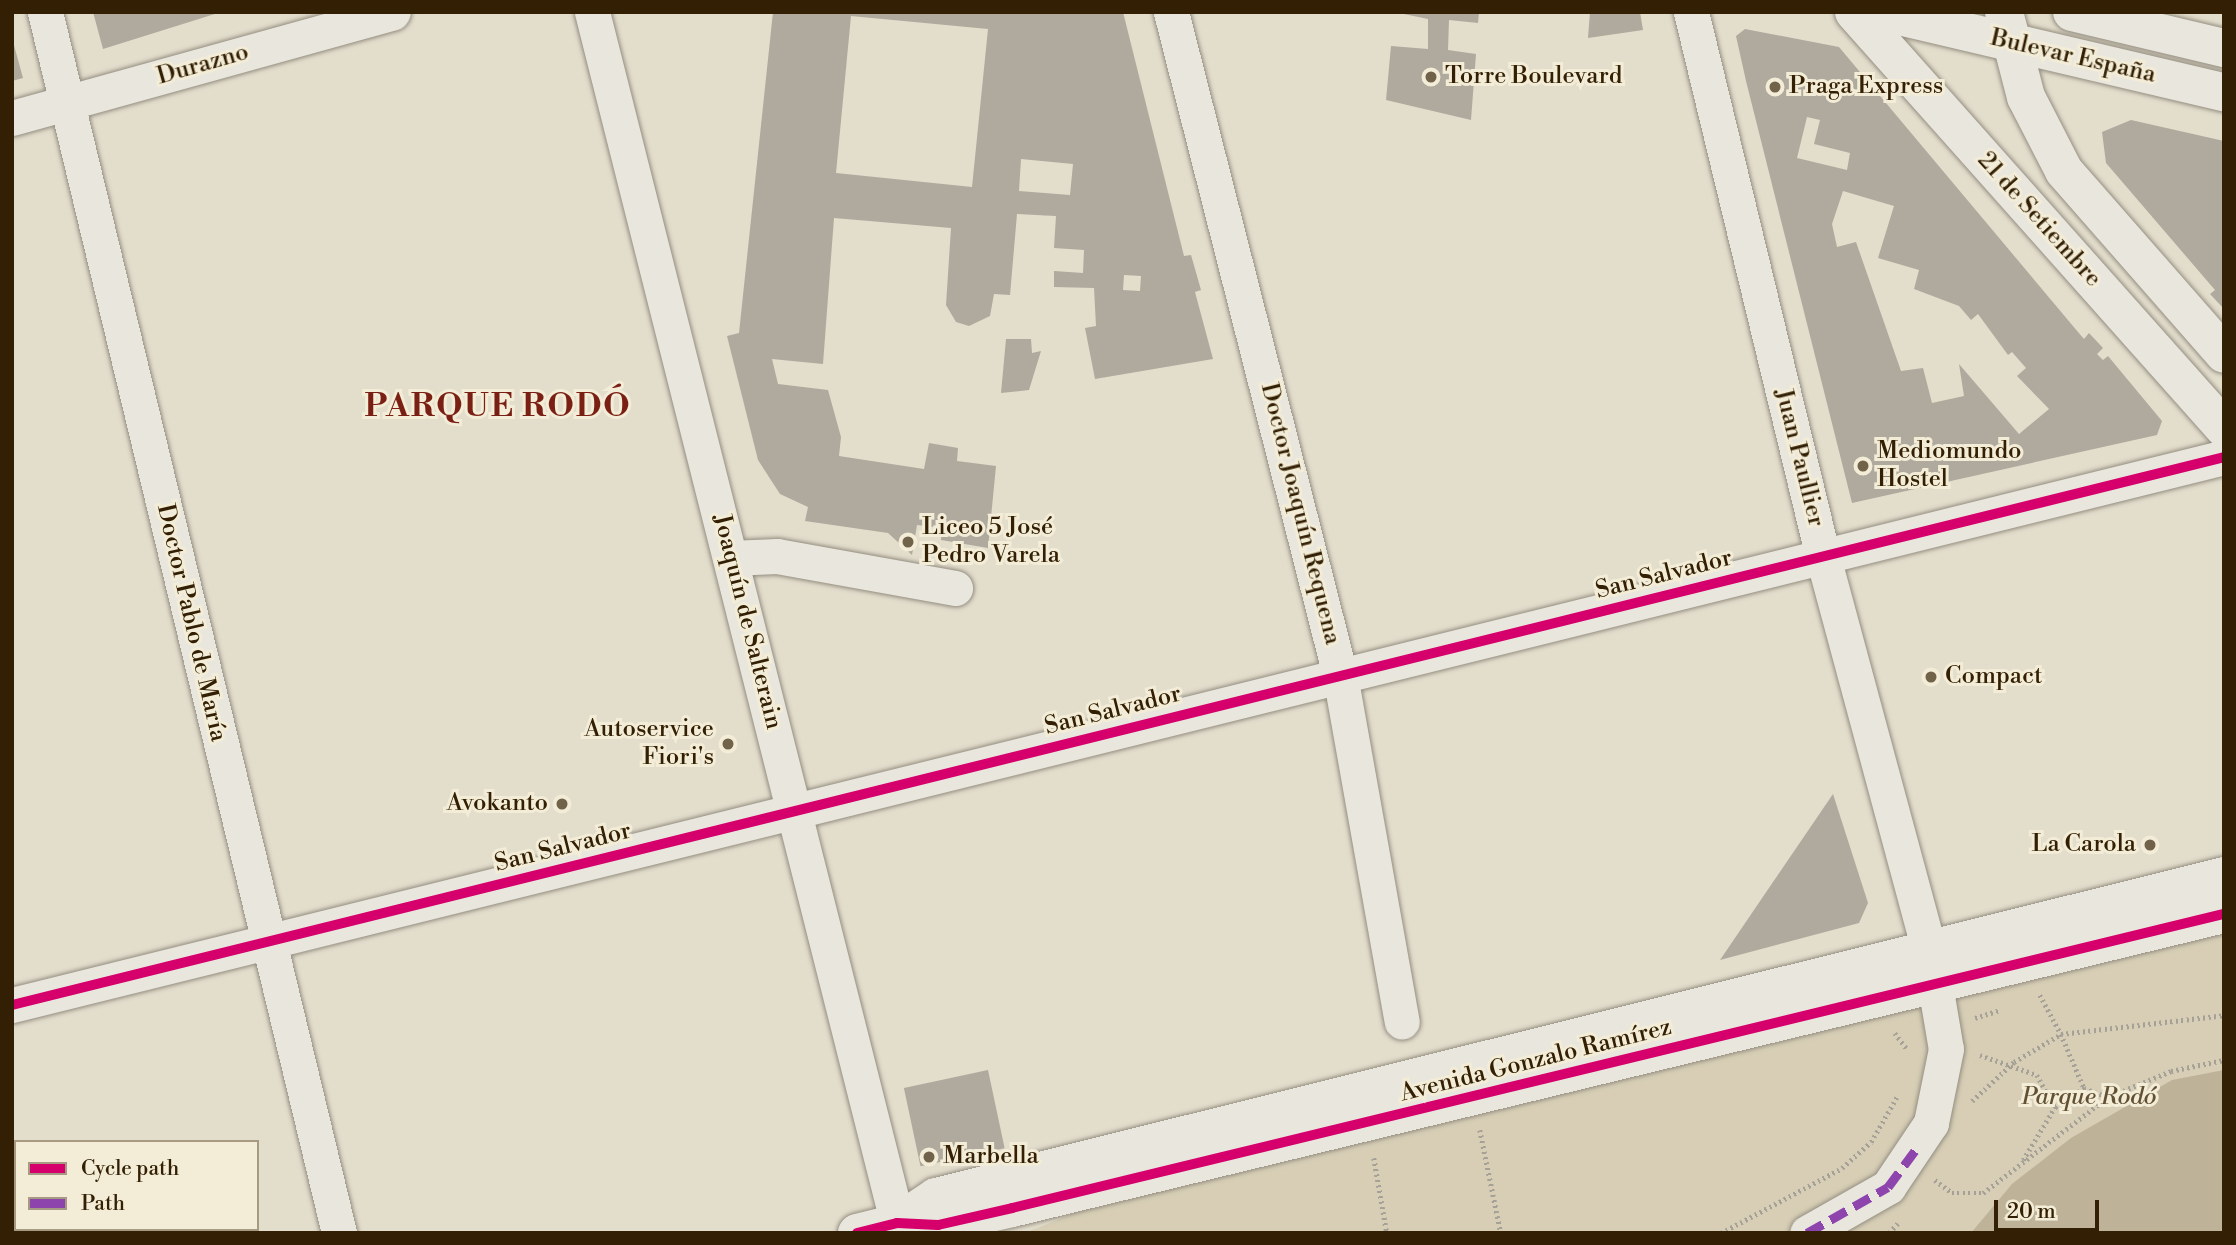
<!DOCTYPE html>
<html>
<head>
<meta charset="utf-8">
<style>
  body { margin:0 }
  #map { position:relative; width:2236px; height:1245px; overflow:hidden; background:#e3ddcc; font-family:"Libre Bodoni",serif }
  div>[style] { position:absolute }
  .green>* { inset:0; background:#d7ceb5 }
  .water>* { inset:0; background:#beb298 }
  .building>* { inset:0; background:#afaa9d; transform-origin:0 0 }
  .path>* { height:4.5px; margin-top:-2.25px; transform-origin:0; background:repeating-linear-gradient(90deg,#a6a197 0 2px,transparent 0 5.5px) }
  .roads { filter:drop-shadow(0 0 2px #948e81) drop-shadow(0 0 2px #948e81) }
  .street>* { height:35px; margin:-17.5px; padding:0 17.5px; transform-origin:17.5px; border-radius:17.5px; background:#e9e6dd }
  .secondary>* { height:38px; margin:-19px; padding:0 19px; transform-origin:19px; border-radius:19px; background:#e9e6dd }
  .quiet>* { height:9px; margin-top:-4.5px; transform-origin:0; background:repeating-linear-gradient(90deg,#8e44ad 0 18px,transparent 0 27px) }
  .cycleway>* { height:10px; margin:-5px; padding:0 5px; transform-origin:5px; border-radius:5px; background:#d6006c }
  .dots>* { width:19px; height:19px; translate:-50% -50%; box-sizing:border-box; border:4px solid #f3ecd7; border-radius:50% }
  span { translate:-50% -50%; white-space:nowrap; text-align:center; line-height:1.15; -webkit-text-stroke:6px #f3ecd7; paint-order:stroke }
  .street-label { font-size:24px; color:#332004 }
  .poi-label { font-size:24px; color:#332004 }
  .left { translate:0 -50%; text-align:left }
  .right { translate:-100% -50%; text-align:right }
  .park-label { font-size:24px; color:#615033; font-style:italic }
  .district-label { font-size:32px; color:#7a1f14; font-weight:700; letter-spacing:2px }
  .frame { position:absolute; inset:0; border:14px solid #332004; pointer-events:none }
  .legend { position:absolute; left:14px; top:1140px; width:245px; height:91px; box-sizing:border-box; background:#f3ecd7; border:2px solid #a69a83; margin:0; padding:9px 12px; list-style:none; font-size:21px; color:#332004 }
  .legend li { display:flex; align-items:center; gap:14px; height:35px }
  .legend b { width:35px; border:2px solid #a69a83 }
  .scale { position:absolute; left:1994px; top:1200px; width:105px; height:32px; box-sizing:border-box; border:4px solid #332004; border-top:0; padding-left:9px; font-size:21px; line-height:24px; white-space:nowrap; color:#332004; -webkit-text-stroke:5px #f3ecd7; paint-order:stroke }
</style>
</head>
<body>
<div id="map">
  <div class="green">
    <i style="clip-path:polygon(2224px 928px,2224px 1233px,1025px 1233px,1087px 1208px)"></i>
  </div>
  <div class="water">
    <i style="clip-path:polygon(2224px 1070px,2224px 1233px,1971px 1233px,2012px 1184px,2071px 1138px,2172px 1080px)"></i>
  </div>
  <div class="building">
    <i style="clip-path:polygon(93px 12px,218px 12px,218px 13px,103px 49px)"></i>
    <i style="clip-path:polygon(evenodd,773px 12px,1123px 12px,1184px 256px,1191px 255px,1201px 290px,1195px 292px,1213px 359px,1095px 379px,1085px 328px,1096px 326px,1094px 288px,1054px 287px,1054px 271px,1083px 273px,1084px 250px,1054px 248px,1056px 216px,1017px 214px,1010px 295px,994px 294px,990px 316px,969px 326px,956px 322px,946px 305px,951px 228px,834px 218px,823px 364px,772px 359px,778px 384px,828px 390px,841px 437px,839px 456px,924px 469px,929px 443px,958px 448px,957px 461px,996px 466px,988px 548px,941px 540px,942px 528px,917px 525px,912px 555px,888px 533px,805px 521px,808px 507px,780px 494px,758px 460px,727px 336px,739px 333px,773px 12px,851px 16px,988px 29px,972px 187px,836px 173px,851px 16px,773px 12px,1021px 159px,1073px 164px,1070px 195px,1019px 191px,1021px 159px,773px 12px,1124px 275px,1141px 276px,1140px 291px,1123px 290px,1124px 275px)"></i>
    <i style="clip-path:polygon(1394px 12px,1479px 12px,1478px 23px,1449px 20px,1448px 50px,1476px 54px,1471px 120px,1386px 100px,1391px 46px,1428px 49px,1428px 19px)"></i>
    <i style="clip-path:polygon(1590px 12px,1640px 12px,1643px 30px,1588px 38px)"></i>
    <i style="clip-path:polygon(evenodd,1745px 29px,1839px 47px,2078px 332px,2084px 339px,2089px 333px,2103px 348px,2097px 354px,2103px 360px,2108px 356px,2162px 421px,2157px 435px,1852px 503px,1746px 81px,1736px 36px,1745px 29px,1807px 117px,1820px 120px,1814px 144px,1850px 153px,1847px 170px,1797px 158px,1807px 117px,1745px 29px,1843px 191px,1894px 206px,1878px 258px,1919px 270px,1914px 289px,1959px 306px,1971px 320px,1978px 314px,2008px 355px,2012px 352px,2026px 368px,2017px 376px,2049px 409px,2019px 434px,1959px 364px,1964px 396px,1932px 403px,1923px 368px,1901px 371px,1856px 242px,1837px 247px,1832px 224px,1843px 191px)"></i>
    <i style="clip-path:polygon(12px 38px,23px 78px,12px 81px)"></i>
    <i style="clip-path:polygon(2131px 120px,2224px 141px,2224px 309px,2210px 294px,2215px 290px,2106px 163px,2102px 132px)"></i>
    <i style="clip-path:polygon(1006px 339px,1031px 339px,1032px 353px,1041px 351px,1029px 390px,1001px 393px)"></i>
    <i style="clip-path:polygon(1833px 794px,1868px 903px,1859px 923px,1720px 960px)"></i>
    <i style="left:988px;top:1070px;width:80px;height:86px;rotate:78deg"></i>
  </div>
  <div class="path">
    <i style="left:2040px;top:995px;width:44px;rotate:61.7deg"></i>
    <i style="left:2061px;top:1034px;width:164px;rotate:-6.6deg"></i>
    <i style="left:1975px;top:1018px;width:25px;rotate:-18deg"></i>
    <i style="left:1895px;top:1033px;width:21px;rotate:53deg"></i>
    <i style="left:1980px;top:1055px;width:60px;rotate:19.3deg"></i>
    <i style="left:2037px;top:1075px;width:37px;rotate:61deg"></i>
    <i style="left:1972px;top:1101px;width:57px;rotate:-42.9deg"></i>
    <i style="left:2014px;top:1062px;width:55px;rotate:-30.8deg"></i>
    <i style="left:2061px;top:1034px;width:59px;rotate:66.9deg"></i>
    <i style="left:1480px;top:1130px;width:105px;rotate:78.5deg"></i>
    <i style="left:1374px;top:1158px;width:76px;rotate:80.2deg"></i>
    <i style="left:2023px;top:1160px;width:62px;rotate:-58.9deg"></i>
    <i style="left:2055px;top:1107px;width:35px;rotate:-33deg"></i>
    <i style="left:2084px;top:1088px;width:26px;rotate:21deg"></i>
    <i style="left:1935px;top:1180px;width:21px;rotate:37deg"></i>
    <i style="left:1952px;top:1193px;width:31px"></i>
    <i style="left:1983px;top:1193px;width:158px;rotate:-37.5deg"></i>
    <i style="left:2108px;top:1097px;width:68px;rotate:-22.4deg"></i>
    <i style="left:2171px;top:1071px;width:54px;rotate:-11.7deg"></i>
    <i style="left:1721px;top:1233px;width:137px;rotate:-28.2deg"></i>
    <i style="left:1842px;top:1168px;width:39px;rotate:-42deg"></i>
    <i style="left:1871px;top:1142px;width:54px;rotate:-60.1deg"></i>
    <i style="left:1889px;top:1233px;width:13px;rotate:-48deg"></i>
  </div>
  <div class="roads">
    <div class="street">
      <i style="left:45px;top:12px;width:1256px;rotate:76.46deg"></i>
      <i style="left:592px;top:12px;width:1259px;rotate:75.84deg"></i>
      <i style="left:1171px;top:12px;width:684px;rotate:75.7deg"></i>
      <i style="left:1340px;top:675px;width:352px;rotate:79.9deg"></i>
      <i style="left:1691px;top:12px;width:561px;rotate:76.39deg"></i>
      <i style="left:1823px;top:557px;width:406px;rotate:74.9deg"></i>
      <i style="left:1929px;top:949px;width:101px;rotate:80.4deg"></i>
      <i style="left:1946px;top:1049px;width:76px;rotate:101.5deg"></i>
      <i style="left:1931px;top:1123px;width:77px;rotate:123.9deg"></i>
      <i style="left:1888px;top:1187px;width:93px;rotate:150.4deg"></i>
      <i style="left:12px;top:118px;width:395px;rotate:-15.5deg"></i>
      <i style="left:730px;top:558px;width:47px;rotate:-2.4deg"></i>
      <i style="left:777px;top:556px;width:181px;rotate:10.2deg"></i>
      <i style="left:12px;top:1005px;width:2279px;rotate:-13.91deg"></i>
    </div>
    <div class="secondary">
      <i style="left:1854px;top:12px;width:557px;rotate:48.35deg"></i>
      <i style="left:1882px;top:12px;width:351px;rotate:13.2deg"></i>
      <i style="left:2004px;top:12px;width:88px;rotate:75.5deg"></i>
      <i style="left:2026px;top:97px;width:83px;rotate:62.8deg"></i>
      <i style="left:2064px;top:171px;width:243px;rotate:48.8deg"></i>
      <i style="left:2072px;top:12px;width:156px;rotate:13.3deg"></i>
      <i style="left:897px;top:1223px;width:47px;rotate:-33.7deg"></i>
      <i style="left:936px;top:1197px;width:1327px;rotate:-13.99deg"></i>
      <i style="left:857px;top:1233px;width:41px;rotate:-14deg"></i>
      <i style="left:897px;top:1223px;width:41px;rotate:2.8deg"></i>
      <i style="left:938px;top:1225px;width:76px;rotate:-12.9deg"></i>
      <i style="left:1012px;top:1208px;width:1247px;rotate:-13.64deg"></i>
    </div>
  </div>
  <div class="quiet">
    <i style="left:1807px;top:1233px;width:93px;rotate:-29.6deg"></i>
    <i style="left:1888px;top:1187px;width:49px;rotate:-53.4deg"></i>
  </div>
  <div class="cycleway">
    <i style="left:12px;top:1005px;width:2279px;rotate:-13.91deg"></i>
    <i style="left:857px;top:1233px;width:41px;rotate:-14deg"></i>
    <i style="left:897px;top:1223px;width:41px;rotate:2.8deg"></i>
    <i style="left:938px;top:1225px;width:76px;rotate:-12.9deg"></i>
    <i style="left:1012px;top:1208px;width:1247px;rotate:-13.64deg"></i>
  </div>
  <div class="dots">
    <i style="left:1431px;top:77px;background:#71624a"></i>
    <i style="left:1775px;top:87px;background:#71624a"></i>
    <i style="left:1863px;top:466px;background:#71624a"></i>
    <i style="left:908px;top:542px;background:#71624a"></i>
    <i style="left:1931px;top:677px;background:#71624a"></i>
    <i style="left:728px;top:744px;background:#71624a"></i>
    <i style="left:562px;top:804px;background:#71624a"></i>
    <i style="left:2150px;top:845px;background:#71624a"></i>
    <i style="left:929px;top:1157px;background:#71624a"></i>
  </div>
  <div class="street-label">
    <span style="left:2073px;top:57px;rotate:13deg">Bulevar España</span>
    <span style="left:203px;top:65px;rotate:-16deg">Durazno</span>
    <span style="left:2039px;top:220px;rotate:48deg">21 de Setiembre</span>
    <span style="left:1799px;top:458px;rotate:76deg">Juan Paullier</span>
    <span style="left:1300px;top:514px;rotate:76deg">Doctor Joaquín Requena</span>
    <span style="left:1664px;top:575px;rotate:-14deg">San Salvador</span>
    <span style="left:747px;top:622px;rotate:76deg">Joaquín de Salterain</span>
    <span style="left:191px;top:623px;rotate:77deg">Doctor Pablo de María</span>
    <span style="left:1113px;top:711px;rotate:-14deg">San Salvador</span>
    <span style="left:563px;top:848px;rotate:-14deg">San Salvador</span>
    <span style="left:1536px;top:1061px;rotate:-14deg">Avenida Gonzalo Ramírez</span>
  </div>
  <div class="poi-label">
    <span class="left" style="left:1445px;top:77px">Torre Boulevard</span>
    <span class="left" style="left:1789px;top:87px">Praga Express</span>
    <span class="left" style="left:1877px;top:466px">Mediomundo<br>Hostel</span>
    <span class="left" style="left:922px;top:542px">Liceo 5 José<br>Pedro Varela</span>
    <span class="left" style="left:1945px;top:677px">Compact</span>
    <span class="right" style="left:714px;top:744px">Autoservice<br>Fiori's</span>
    <span class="right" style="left:548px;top:804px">Avokanto</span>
    <span class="right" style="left:2136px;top:845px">La Carola</span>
    <span class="left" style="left:943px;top:1157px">Marbella</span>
  </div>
  <div class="park-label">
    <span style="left:2089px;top:1098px">Parque Rodó</span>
  </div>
  <div class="district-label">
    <span style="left:498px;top:406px">PARQUE RODÓ</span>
  </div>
  <div class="frame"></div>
  <ul class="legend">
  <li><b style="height:9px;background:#d6006c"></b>Cycle path</li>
  <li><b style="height:9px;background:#8e44ad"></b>Path</li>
  </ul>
  <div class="scale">20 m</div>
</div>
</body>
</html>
